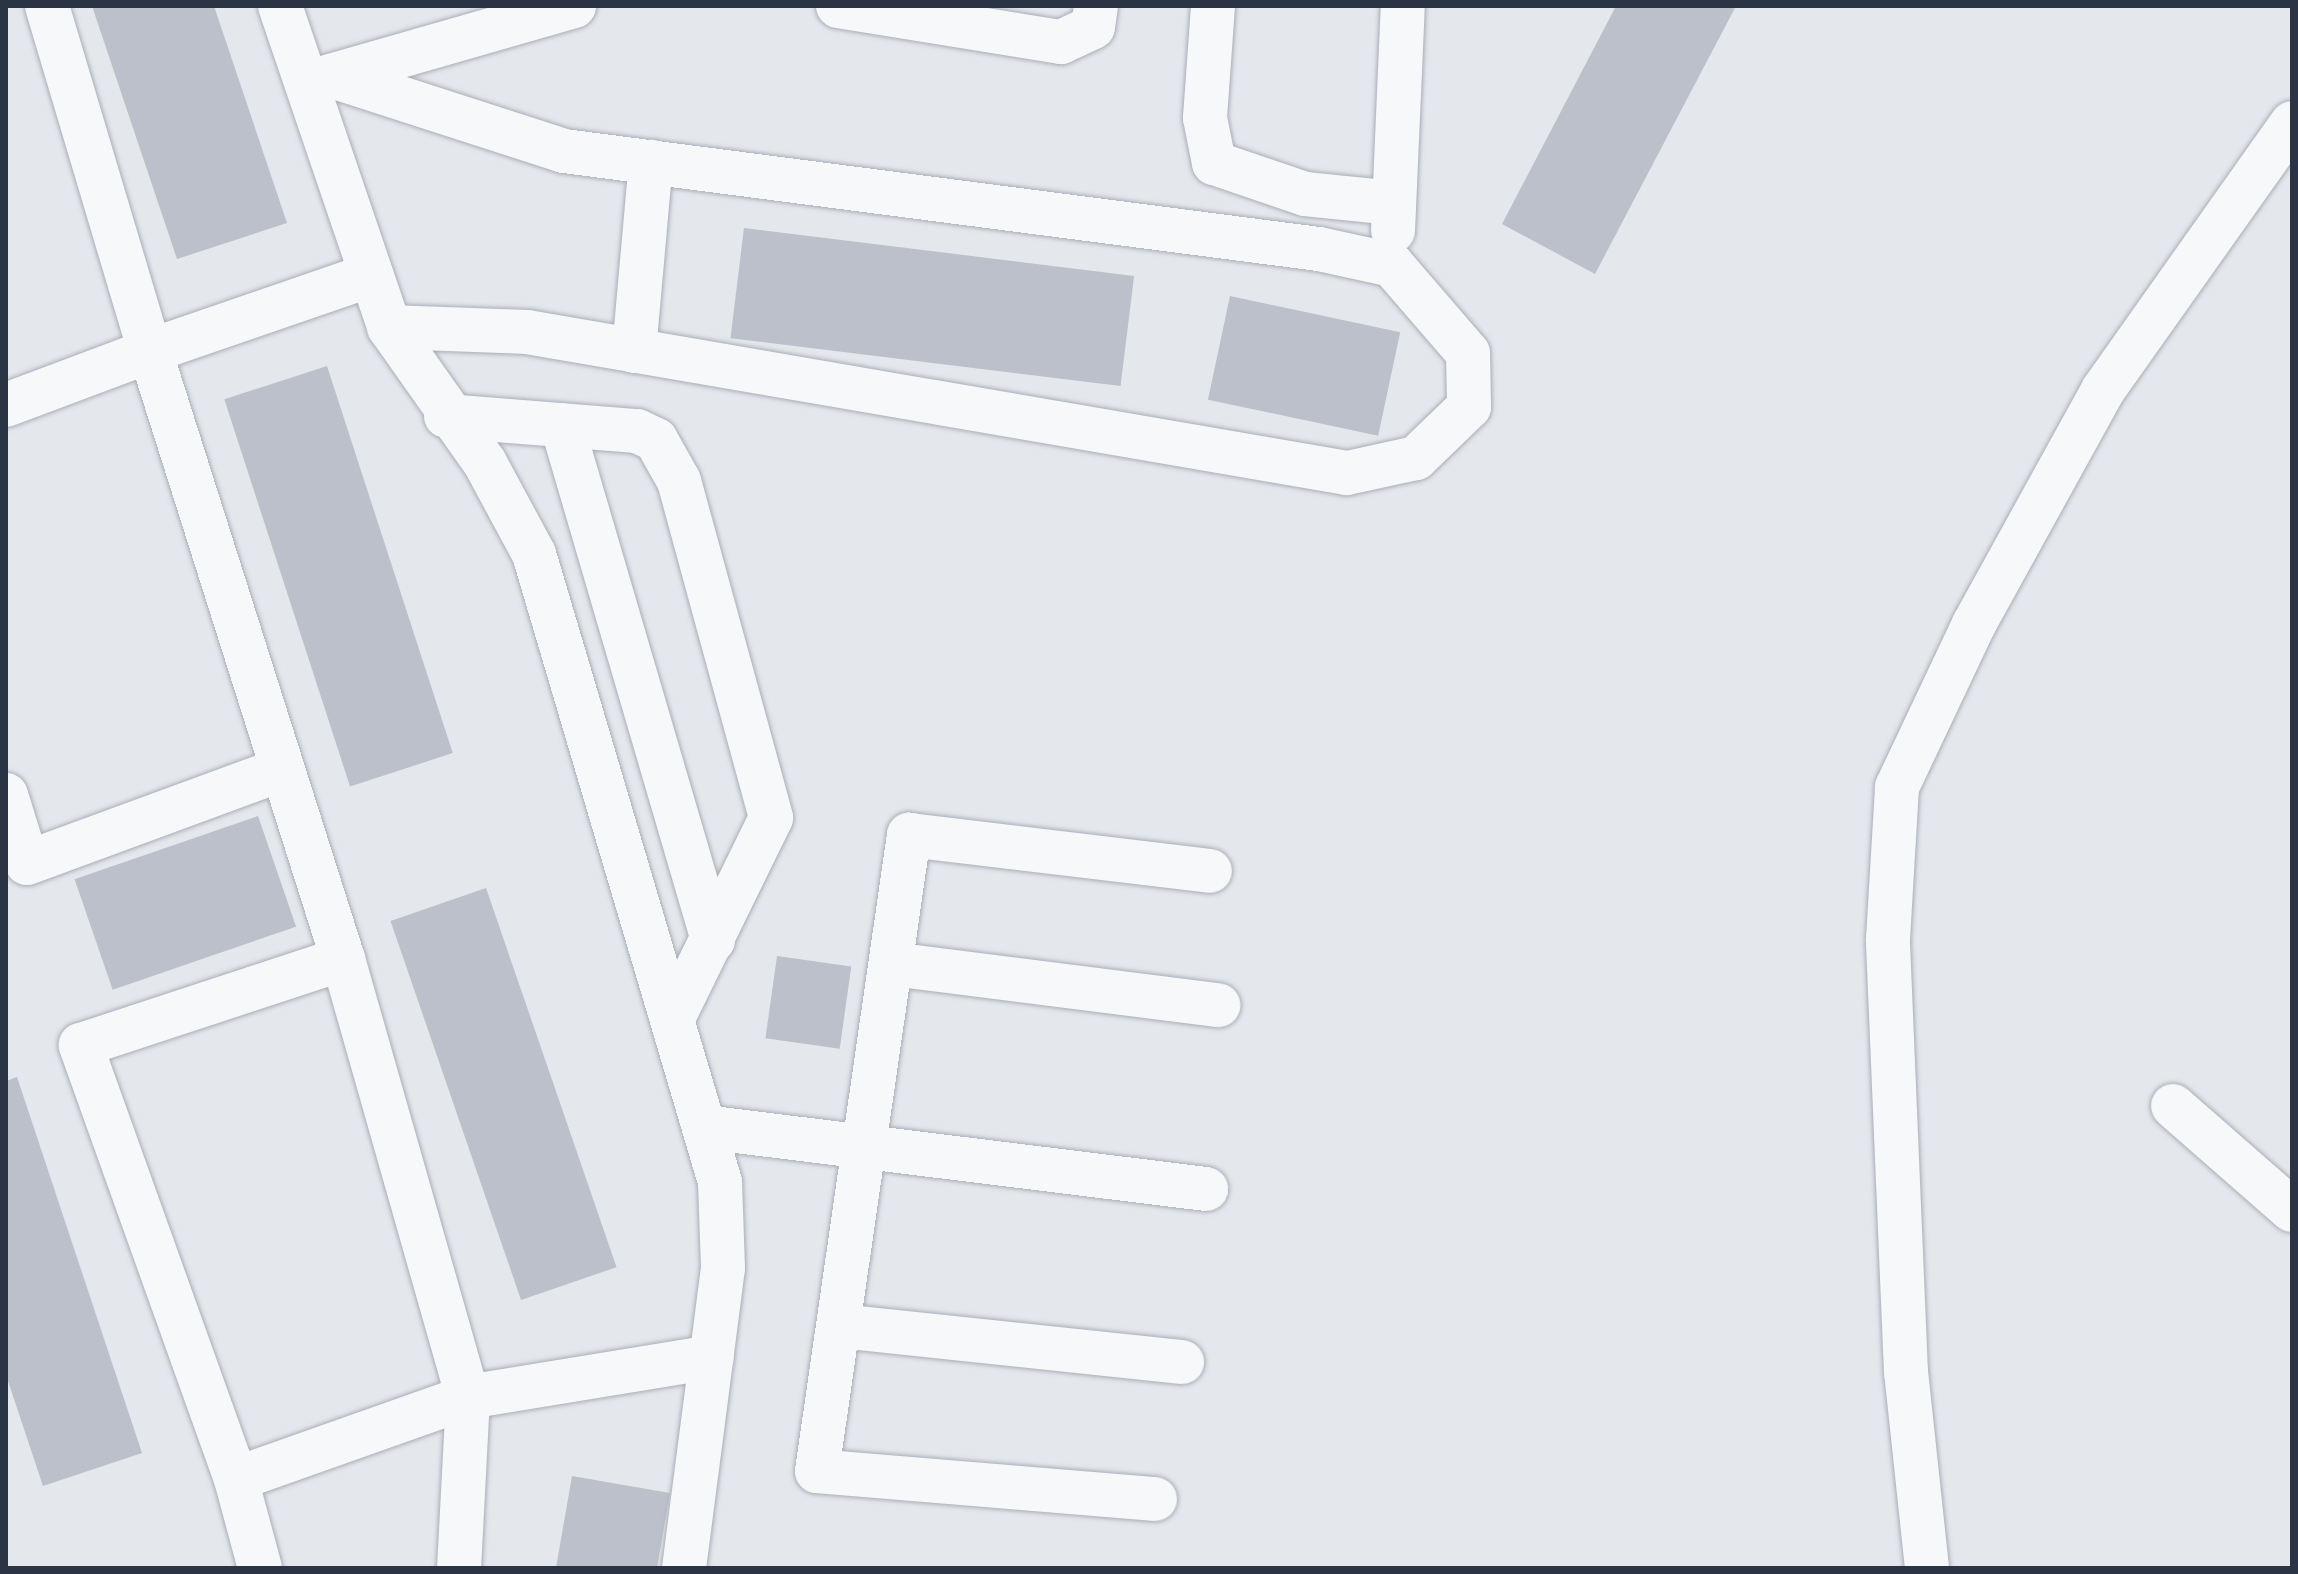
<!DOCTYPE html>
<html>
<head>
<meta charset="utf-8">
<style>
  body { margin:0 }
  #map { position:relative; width:2298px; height:1574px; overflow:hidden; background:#e4e7ec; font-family:"PT Sans",sans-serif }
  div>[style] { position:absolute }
  .building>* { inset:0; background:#bbc0ca; transform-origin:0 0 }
  .roads { filter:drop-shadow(0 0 2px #a9aeb7) drop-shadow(0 0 2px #a9aeb7) }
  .minor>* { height:44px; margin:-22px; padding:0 22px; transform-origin:22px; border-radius:22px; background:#f7f8fa }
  span { translate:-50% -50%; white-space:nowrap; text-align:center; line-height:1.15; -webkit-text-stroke:8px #f4f6f9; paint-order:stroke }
  .frame { position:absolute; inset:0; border:8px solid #2b3445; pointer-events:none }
</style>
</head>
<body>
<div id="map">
  <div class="building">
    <i style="clip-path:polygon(92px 6px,214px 6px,287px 223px,177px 259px)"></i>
    <i style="clip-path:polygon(1616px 6px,1736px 6px,1595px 274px,1502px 224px)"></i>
    <i style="left:744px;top:228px;width:393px;height:111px;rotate:7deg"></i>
    <i style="left:1230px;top:296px;width:174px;height:106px;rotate:12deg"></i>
    <i style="left:327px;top:366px;width:407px;height:108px;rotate:72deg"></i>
    <i style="left:258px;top:816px;width:117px;height:194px;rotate:71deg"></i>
    <i style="left:486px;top:888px;width:401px;height:101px;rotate:71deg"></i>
    <i style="left:777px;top:956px;width:75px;height:83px;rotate:8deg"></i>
    <i style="clip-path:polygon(17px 1077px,142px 1453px,43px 1486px,6px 1375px,6px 1081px)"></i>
    <i style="clip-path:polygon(572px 1476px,670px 1493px,657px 1568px,556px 1568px)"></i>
  </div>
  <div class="roads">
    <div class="minor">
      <i style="left:47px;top:6px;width:360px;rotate:73.4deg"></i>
      <i style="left:150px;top:351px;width:234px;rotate:-19deg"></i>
      <i style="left:280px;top:6px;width:339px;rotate:71.2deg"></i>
      <i style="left:389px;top:327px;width:166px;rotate:54.8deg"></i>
      <i style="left:485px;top:463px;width:103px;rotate:61.7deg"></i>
      <i style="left:534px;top:554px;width:655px;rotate:73.5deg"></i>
      <i style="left:720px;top:1182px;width:86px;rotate:88deg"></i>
      <i style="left:723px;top:1268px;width:303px;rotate:97.4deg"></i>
      <i style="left:838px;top:6px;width:226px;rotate:9.2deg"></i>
      <i style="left:1061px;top:42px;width:35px;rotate:-25deg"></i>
      <i style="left:1093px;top:27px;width:21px;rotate:-82deg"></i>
      <i style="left:1213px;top:6px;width:112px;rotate:94.1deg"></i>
      <i style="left:1205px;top:118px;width:46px;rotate:78.7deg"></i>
      <i style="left:1214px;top:163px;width:96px;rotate:18.8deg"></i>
      <i style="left:1305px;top:194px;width:89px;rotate:5.8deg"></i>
      <i style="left:332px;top:76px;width:244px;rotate:17.9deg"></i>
      <i style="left:564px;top:151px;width:761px;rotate:7.4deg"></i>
      <i style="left:1319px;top:249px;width:75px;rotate:12.4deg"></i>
      <i style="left:1392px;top:265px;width:116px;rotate:49.2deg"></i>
      <i style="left:1468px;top:353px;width:54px;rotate:88.9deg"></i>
      <i style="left:1469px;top:407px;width:74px;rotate:136.1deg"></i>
      <i style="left:1416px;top:458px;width:71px;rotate:167.7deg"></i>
      <i style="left:1347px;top:473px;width:832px;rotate:-170.24deg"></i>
      <i style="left:527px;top:332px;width:138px;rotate:-177.9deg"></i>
      <i style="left:327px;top:77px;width:257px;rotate:-16deg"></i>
      <i style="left:1393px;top:231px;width:225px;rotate:-87.5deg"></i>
      <i style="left:634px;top:351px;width:190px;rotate:-84.9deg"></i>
      <i style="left:6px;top:405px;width:154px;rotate:-20.6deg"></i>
      <i style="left:150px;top:351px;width:638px;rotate:72.39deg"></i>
      <i style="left:446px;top:416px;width:192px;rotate:4.5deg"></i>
      <i style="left:637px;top:431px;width:21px;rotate:25deg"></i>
      <i style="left:656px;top:440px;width:47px;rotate:60.7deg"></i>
      <i style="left:679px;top:481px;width:349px;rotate:74.7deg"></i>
      <i style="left:771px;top:818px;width:223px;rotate:116.1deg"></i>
      <i style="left:562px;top:425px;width:537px;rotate:73.66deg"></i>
      <i style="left:6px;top:795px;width:71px;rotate:72.8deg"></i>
      <i style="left:27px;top:863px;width:272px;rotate:-20.2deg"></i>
      <i style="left:892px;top:964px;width:329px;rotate:7.2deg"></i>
      <i style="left:2173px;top:1106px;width:158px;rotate:41.2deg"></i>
      <i style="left:704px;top:1127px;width:506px;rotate:7.04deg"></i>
      <i style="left:839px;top:1326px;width:345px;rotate:6deg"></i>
      <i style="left:236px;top:1479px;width:246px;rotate:-19.5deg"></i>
      <i style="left:468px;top:1397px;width:247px;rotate:-9.3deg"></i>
      <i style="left:1155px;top:1499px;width:339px;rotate:-175.3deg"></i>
      <i style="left:817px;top:1471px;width:643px;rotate:-81.77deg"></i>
      <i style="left:909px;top:835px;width:303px;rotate:6.8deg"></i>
      <i style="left:260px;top:1568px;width:92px;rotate:-105.1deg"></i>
      <i style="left:236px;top:1479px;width:461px;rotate:-109.7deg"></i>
      <i style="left:81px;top:1045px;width:276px;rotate:-18.2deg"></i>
      <i style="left:343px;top:959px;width:455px;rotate:74.1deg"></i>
      <i style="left:468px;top:1397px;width:171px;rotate:93deg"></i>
      <i style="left:1927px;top:1568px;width:196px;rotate:-96.1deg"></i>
      <i style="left:1906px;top:1373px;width:434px;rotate:-92.4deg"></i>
      <i style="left:1888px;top:939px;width:152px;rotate:-86.6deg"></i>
      <i style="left:1897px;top:787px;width:180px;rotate:-64.7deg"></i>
      <i style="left:1974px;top:624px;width:267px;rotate:-61.1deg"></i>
      <i style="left:2103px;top:390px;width:327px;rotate:-54.7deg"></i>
    </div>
  </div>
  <div class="frame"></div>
</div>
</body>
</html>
